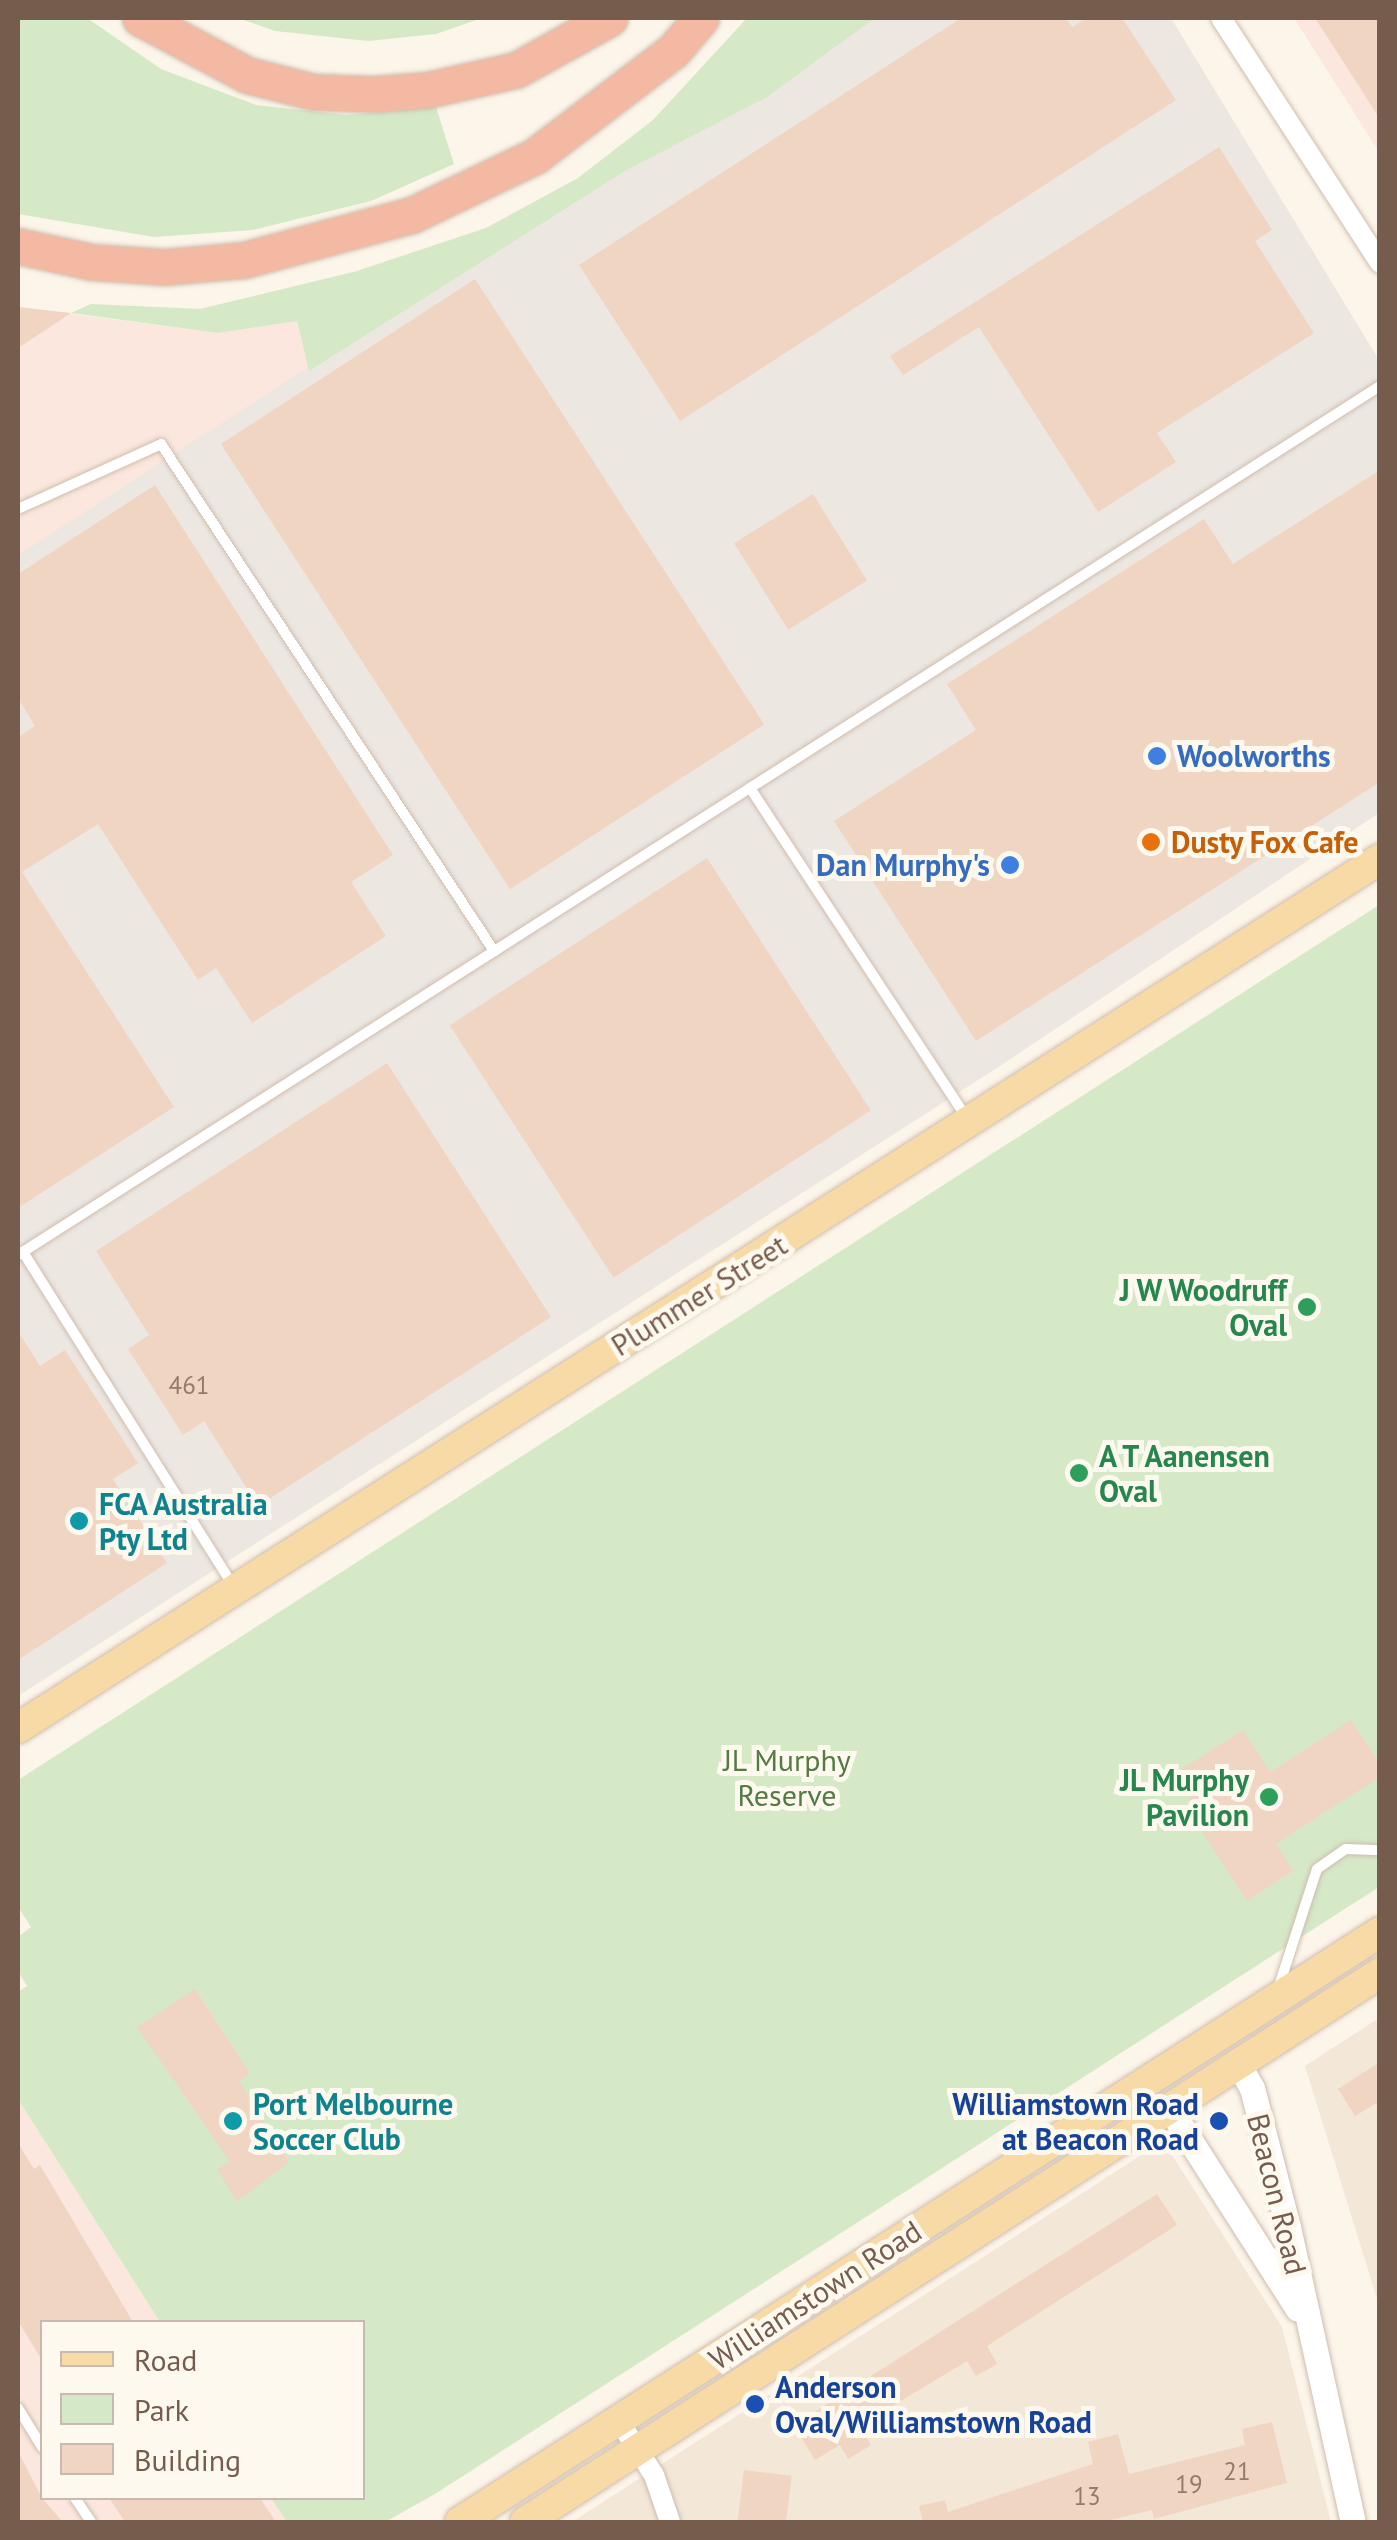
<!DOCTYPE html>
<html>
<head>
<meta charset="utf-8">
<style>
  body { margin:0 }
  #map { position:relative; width:1397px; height:2540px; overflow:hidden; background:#fcf5e9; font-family:"PT Sans",sans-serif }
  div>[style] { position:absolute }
  .residential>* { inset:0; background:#f3e7d8 }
  .commercial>* { inset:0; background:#fbe7dd }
  .industrial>* { inset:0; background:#ede7e2 }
  .green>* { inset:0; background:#d5e9c7 }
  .building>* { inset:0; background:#f0d5c2; transform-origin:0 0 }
  .roads { filter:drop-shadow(0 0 2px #cebdaf) drop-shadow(0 0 2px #cebdaf) }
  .service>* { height:10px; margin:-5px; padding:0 5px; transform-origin:5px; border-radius:5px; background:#fff }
  .minor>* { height:20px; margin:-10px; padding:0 10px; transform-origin:10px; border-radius:10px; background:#fff }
  .tertiary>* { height:25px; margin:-12.5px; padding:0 12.5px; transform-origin:12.5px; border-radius:12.5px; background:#fff }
  .primary>* { height:30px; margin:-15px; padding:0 15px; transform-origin:15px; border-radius:15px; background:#f7daa5 }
  .motorway>* { height:35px; margin:-17.5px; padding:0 17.5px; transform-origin:17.5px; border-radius:17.5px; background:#f3b9a3 }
  .dots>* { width:28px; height:28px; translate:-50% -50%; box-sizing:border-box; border:5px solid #fef9ef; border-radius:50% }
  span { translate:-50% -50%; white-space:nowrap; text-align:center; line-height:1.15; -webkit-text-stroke:10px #fef9ef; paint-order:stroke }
  .number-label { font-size:25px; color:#947a6a }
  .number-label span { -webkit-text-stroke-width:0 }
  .shop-label { font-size:30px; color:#366cbe; font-weight:700 }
  .left { translate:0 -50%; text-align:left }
  .right { translate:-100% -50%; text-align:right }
  .food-label { font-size:30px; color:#c56008; font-weight:700 }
  .leisure-label { font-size:30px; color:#27864d; font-weight:700 }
  .street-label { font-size:30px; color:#765c4d }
  .culture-label { font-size:30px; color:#0d838f; font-weight:700 }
  .park-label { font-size:30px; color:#547a45 }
  .transit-label { font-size:30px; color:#164399; font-weight:700 }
  .frame { position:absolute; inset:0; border:20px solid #765c4d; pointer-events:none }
  .legend { position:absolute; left:40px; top:2320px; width:325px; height:180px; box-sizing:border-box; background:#fef9ef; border:2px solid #c8baae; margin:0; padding:12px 18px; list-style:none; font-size:30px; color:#765c4d }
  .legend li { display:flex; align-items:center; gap:20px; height:50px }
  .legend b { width:50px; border:2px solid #c8baae }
</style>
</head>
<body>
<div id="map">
  <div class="residential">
    <i style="clip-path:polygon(1379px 2018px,1379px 2305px,1305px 2066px)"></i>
    <i style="clip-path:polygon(1163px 2141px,1282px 2327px,1331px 2522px,572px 2522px)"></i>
  </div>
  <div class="commercial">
    <i style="clip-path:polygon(1294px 18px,1379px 18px,1379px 152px)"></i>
    <i style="clip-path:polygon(18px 307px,218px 333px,297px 321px,309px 371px,18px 555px)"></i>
    <i style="clip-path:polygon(18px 2099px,160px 2322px,42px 2322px,42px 2498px,271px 2498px,287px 2522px,18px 2522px)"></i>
  </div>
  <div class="industrial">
    <i style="clip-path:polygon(847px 18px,1171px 18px,1379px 360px,1379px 813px,1000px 1066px,18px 1696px,18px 555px)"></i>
  </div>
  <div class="green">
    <i style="clip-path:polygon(18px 18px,87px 18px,161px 69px,256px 105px,347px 115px,436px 107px,454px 164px,371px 201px,253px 230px,154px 237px,18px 214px)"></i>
    <i style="clip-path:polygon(238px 18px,482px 18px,436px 34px,368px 41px,275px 31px)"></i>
    <i style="clip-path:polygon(747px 18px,875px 18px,767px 97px,625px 171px,309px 371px,297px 321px,218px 333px,71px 313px,91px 304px,200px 309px,357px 271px,486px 228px,578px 178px,653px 120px)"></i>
    <i style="clip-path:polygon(1379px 905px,1379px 1887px,435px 2494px,385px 2522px,287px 2522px,271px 2498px,362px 2498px,362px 2322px,160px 2322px,18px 2099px,18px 1992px,27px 1986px,18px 1971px,18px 1937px,31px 1927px,18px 1907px,18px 1780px)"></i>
  </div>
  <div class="building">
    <i style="clip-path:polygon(961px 18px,1066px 18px,1072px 27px,1087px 18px,1122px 18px,1176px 100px,680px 421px,579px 265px)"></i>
    <i style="clip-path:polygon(1315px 18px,1380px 18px,1380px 119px)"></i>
    <i style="clip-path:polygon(1219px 147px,1272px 230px,1255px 241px,1314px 333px,1157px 433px,1176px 462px,1098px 512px,979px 327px,903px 375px,890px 356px)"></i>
    <i style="left:475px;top:279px;width:531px;height:303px;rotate:57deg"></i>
    <i style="clip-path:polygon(18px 307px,71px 313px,18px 348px)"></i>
    <i style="clip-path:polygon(1380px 470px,1380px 782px,976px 1041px,834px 821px,976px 730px,947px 684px,1204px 519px,1233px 564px)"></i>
    <i style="clip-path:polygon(155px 485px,393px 855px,351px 882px,386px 936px,252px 1023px,216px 968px,198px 980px,98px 824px,22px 872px,174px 1107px,18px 1208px,18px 737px,35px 726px,18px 698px,18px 574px)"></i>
    <i style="left:813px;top:494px;width:102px;height:93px;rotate:58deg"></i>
    <i style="left:707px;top:858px;width:301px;height:307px;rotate:57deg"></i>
    <i style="clip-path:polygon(387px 1063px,551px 1317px,258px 1506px,204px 1421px,183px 1435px,128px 1349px,149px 1335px,96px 1251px)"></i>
    <i style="clip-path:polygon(18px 1331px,40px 1366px,65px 1350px,138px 1463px,113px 1479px,167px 1563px,18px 1660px)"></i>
    <i style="clip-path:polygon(1351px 1720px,1380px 1764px,1378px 1778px,1276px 1844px,1293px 1871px,1247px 1901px,1194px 1819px,1201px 1815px,1174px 1774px,1243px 1730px,1270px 1772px)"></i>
    <i style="clip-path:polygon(195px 1989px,250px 2073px,239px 2081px,289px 2162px,237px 2202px,217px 2169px,230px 2162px,137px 2027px)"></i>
    <i style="clip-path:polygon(1380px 2062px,1380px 2101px,1355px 2116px,1338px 2089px)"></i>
    <i style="clip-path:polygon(18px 2143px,34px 2169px,40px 2165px,133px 2322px,42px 2322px,42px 2360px,18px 2321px)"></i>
    <i style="clip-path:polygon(1157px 2194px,1177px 2225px,987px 2346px,997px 2364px,976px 2376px,967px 2361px,859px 2426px,871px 2445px,848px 2459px,840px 2445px,815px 2460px,794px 2425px)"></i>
    <i style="clip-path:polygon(1272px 2422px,1287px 2483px,1154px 2519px,1152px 2510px,1102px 2522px,923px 2522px,919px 2506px,945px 2500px,948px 2512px,1093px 2464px,1088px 2442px,1118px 2434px,1129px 2474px,1245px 2445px,1242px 2429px)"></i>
    <i style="clip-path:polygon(18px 2451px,42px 2498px,63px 2522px,18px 2522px)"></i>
    <i style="left:744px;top:2470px;width:48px;height:52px;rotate:7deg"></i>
    <i style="clip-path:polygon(109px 2498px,260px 2498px,276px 2522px,125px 2522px)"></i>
  </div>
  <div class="roads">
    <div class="service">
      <i style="left:18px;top:509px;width:157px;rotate:-24.4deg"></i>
      <i style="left:161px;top:444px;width:607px;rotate:56.7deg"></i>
      <i style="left:750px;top:788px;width:395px;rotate:56.7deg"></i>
      <i style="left:23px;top:1252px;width:394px;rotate:57.8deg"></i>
      <i style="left:18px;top:1255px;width:1616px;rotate:-32.54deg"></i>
      <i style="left:1278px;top:1989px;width:126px;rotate:-72deg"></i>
      <i style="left:1317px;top:1869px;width:35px;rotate:-35deg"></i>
      <i style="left:1346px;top:1849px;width:34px;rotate:2deg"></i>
      <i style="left:18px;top:2408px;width:46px;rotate:58.4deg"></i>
      <i style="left:75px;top:2498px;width:29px;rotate:56deg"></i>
    </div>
    <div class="minor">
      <i style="left:1221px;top:18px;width:292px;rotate:57deg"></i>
      <i style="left:619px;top:2421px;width:64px;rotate:57.1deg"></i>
      <i style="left:654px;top:2475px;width:50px;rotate:71.2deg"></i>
    </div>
    <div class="tertiary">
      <i style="left:1239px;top:2065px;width:26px;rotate:61deg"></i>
      <i style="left:1252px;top:2088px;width:144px;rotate:75.5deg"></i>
      <i style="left:1288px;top:2227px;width:302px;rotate:77.6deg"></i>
      <i style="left:1170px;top:2109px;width:237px;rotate:57.4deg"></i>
    </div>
    <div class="primary">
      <i style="left:18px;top:1728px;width:1616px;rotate:-32.54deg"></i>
      <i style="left:460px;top:2522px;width:1093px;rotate:-32.67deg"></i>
      <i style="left:525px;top:2522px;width:1016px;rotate:-32.7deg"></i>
    </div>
    <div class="motorway">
      <i style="left:140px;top:18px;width:121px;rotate:28deg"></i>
      <i style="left:247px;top:75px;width:69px;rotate:14.2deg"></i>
      <i style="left:314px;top:92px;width:59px;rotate:1.9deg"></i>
      <i style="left:373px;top:94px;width:54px;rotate:-4.2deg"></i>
      <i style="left:427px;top:90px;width:91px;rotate:-12.7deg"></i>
      <i style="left:516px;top:70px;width:107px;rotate:-29deg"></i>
      <i style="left:18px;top:246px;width:76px;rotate:12.2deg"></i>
      <i style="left:92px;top:262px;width:73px;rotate:3.9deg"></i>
      <i style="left:165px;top:267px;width:79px;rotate:-5.1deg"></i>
      <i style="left:244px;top:260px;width:174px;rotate:-15deg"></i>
      <i style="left:412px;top:215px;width:136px;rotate:-25.6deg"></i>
      <i style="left:535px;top:156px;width:173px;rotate:-37.3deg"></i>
      <i style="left:673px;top:51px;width:43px;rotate:-49.7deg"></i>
    </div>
  </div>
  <div class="dots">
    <i style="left:1157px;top:756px;background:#3f7fe0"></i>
    <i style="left:1151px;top:842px;background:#e8710a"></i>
    <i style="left:1010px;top:865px;background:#3f7fe0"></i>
    <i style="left:1307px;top:1307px;background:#2e9e5b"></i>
    <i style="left:1079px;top:1473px;background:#2e9e5b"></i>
    <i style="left:79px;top:1521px;background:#0f9aa8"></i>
    <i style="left:1269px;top:1797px;background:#2e9e5b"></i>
    <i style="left:233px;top:2121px;background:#0f9aa8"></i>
    <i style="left:1219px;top:2121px;background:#1a4fb4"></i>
    <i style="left:755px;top:2404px;background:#1a4fb4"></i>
  </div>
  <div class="number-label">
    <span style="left:189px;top:1385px">461</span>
    <span style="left:1237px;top:2471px">21</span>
    <span style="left:1189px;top:2484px">19</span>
    <span style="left:1087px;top:2496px">13</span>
  </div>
  <div class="shop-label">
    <span class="left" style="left:1177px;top:756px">Woolworths</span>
    <span class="right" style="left:990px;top:865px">Dan Murphy's</span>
  </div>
  <div class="food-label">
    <span class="left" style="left:1171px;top:842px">Dusty Fox Cafe</span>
  </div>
  <div class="leisure-label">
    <span class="right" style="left:1287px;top:1307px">J W Woodruff<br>Oval</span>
    <span class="left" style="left:1099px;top:1473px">A T Aanensen<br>Oval</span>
    <span class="right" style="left:1249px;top:1797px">JL Murphy<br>Pavilion</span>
  </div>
  <div class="street-label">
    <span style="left:699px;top:1295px;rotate:-32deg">Plummer Street</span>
    <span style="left:1277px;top:2194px;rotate:76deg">Beacon Road</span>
    <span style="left:815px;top:2295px;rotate:-33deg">Williamstown Road</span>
  </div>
  <div class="culture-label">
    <span class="left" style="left:99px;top:1521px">FCA Australia<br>Pty Ltd</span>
    <span class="left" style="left:253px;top:2121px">Port Melbourne<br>Soccer Club</span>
  </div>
  <div class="park-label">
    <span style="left:787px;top:1777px">JL Murphy<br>Reserve</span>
  </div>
  <div class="transit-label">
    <span class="right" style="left:1199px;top:2121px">Williamstown Road<br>at Beacon Road</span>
    <span class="left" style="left:775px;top:2404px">Anderson<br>Oval/Williamstown Road</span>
  </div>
  <div class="frame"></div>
  <ul class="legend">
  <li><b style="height:12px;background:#f7daa5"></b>Road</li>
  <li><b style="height:28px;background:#d5e9c7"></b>Park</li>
  <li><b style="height:28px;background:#f0d5c2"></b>Building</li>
  </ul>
</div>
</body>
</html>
